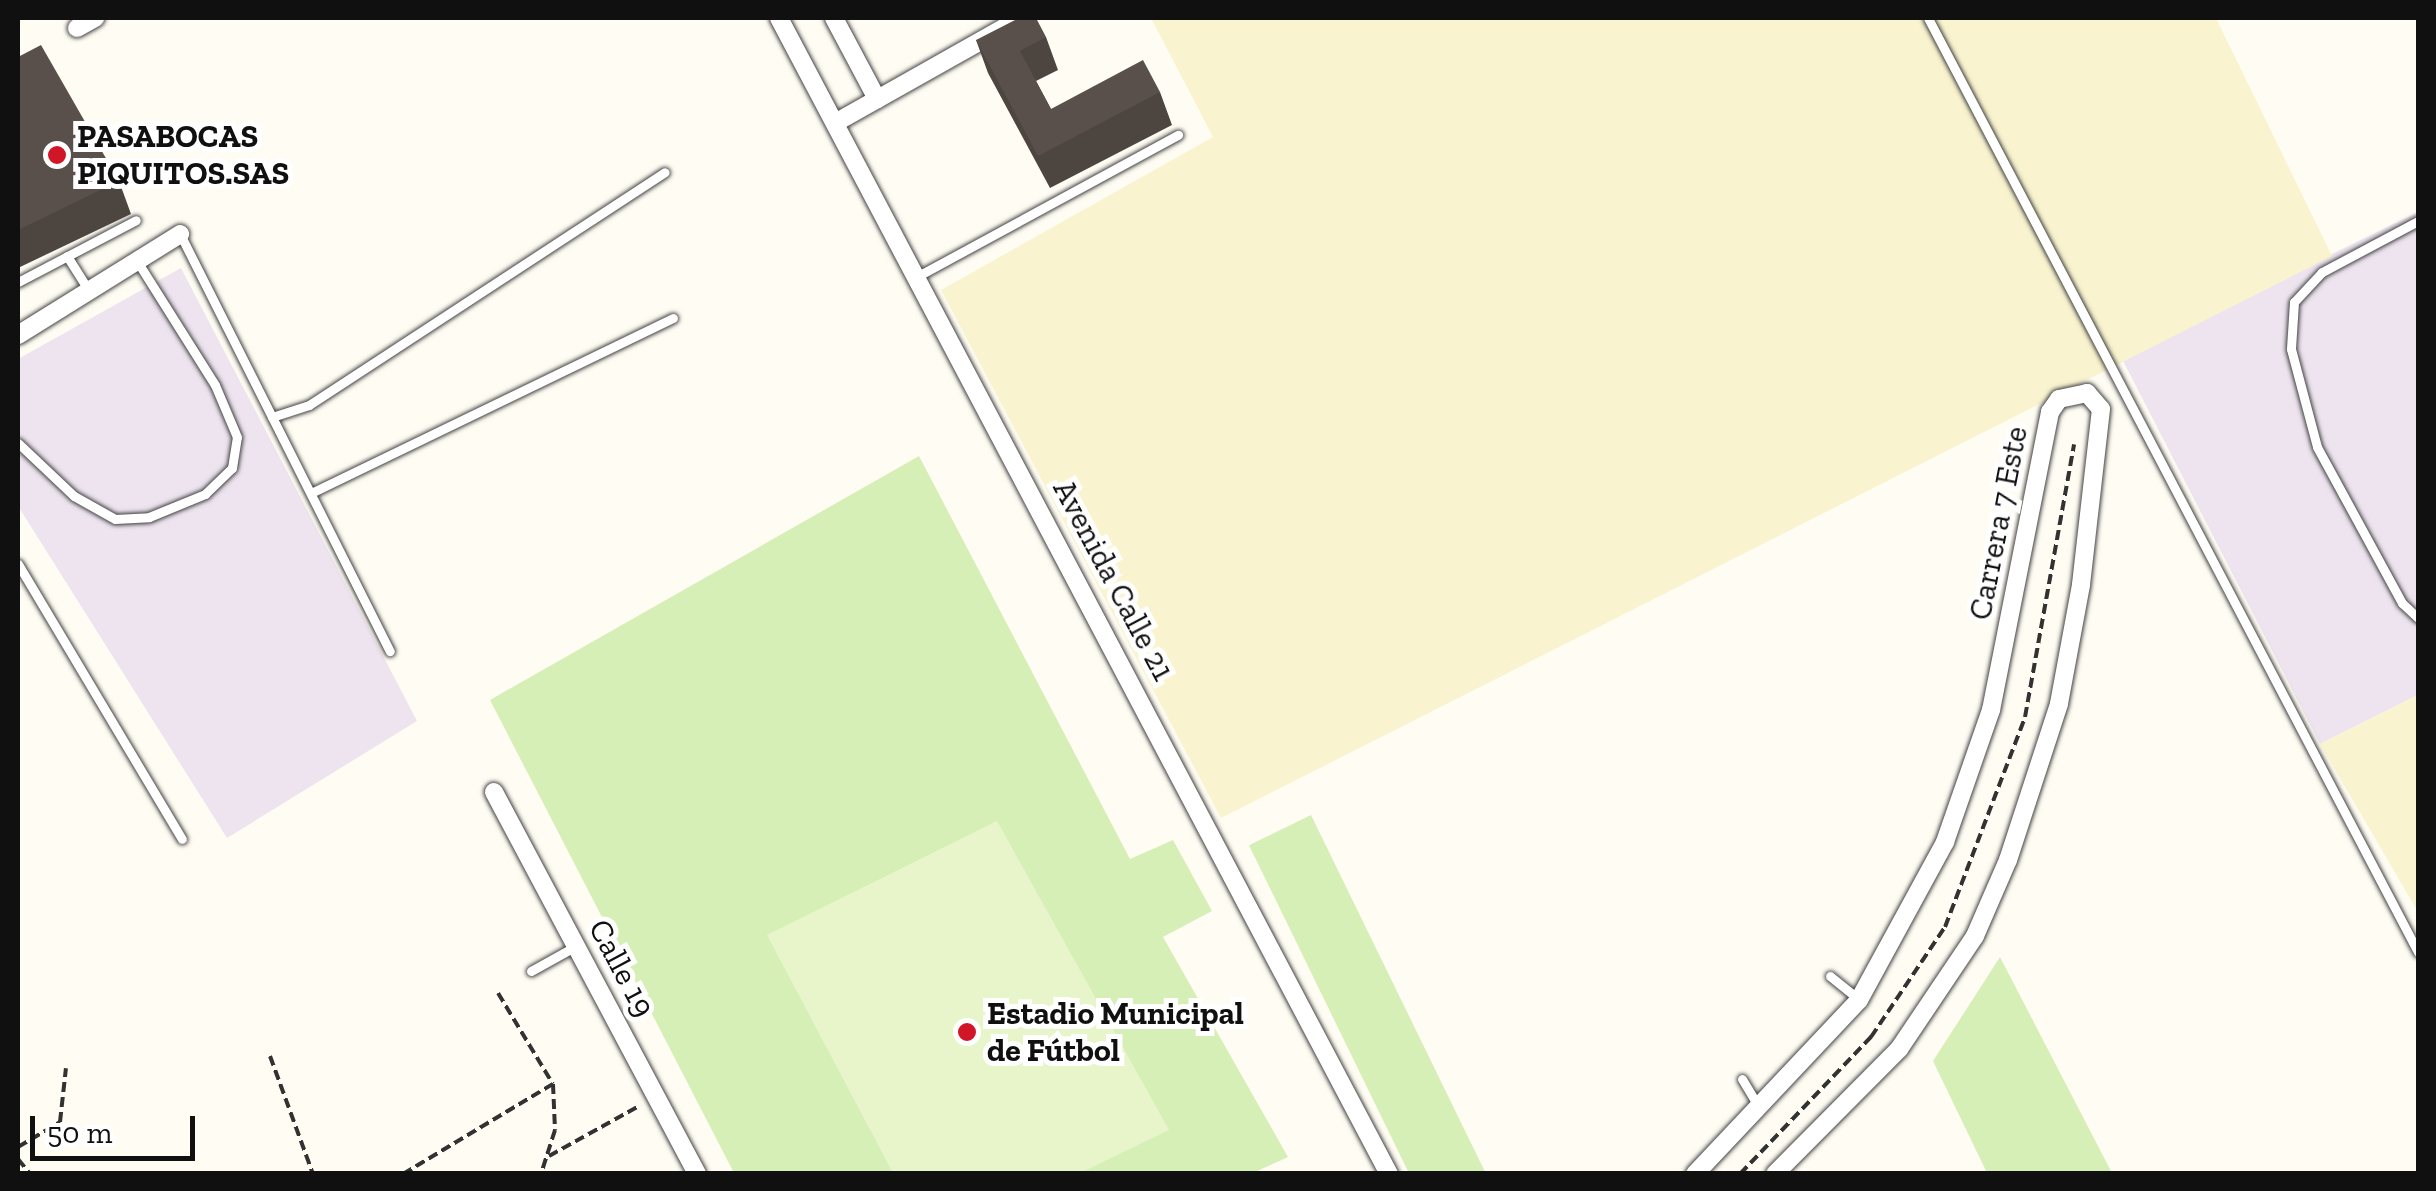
<!DOCTYPE html>
<html>
<head>
<meta charset="utf-8">
<style>
  body { margin:0 }
  #map { position:relative; width:2436px; height:1191px; overflow:hidden; background:#fffcf3; font-family:"Zilla Slab",serif }
  div>[style] { position:absolute }
  .industrial>* { inset:0; background:#ede4ef }
  .farmland>* { inset:0; background:#f9f4cf }
  .green>* { inset:0; background:#d6efb7; transform-origin:0 0 }
  .pitch>* { inset:0; background:#e8f5ca }
  .path>* { height:4px; margin-top:-2px; transform-origin:0; background:repeating-linear-gradient(90deg,#323232 0 10px,transparent 0 15px) }
  .roads { filter:drop-shadow(0 0 2px #434343) drop-shadow(0 0 2px #434343) }
  .service>* { height:9px; margin:-4.5px; padding:0 4.5px; transform-origin:4.5px; border-radius:4.5px; background:#fff }
  .minor>* { height:18px; margin:-9px; padding:0 9px; transform-origin:9px; border-radius:9px; background:#fff }
  .wall>* { inset:0; background:#4d4540 }
  .building>* { inset:0; background:#5a504b }
  .dots>* { width:28px; height:28px; translate:-50% -50%; box-sizing:border-box; border:5px solid #fff; border-radius:50% }
  span { translate:-50% -50%; white-space:nowrap; text-align:center; line-height:1.15; -webkit-text-stroke:10px #fff; paint-order:stroke }
  .poi-label { font-size:32px; color:#101010; font-weight:700 }
  .left { translate:0 -50%; text-align:left }
  .street-label { font-size:32px; color:#101010 }
  .frame { position:absolute; inset:0; border:20px solid #101010; pointer-events:none }
  .scale { position:absolute; left:30px; top:1116px; width:165px; height:45px; box-sizing:border-box; border:5px solid #101010; border-top:0; padding-left:12px; font-size:30px; line-height:35px; white-space:nowrap; color:#101010; -webkit-text-stroke:8px #fff; paint-order:stroke }
</style>
</head>
<body>
<div id="map">
  <div class="industrial">
    <i style="clip-path:polygon(2418px 212px,2418px 695px,2320px 744px,2121px 357px)"></i>
    <i style="clip-path:polygon(181px 268px,417px 721px,227px 838px,18px 506px,18px 359px)"></i>
  </div>
  <div class="farmland">
    <i style="clip-path:polygon(1151px 18px,2216px 18px,2332px 256px,1221px 818px,941px 290px,1213px 137px)"></i>
    <i style="clip-path:polygon(2418px 695px,2418px 912px,2320px 744px)"></i>
  </div>
  <div class="green">
    <i style="clip-path:polygon(919px 456px,1130px 859px,1173px 840px,1212px 911px,1163px 937px,1288px 1157px,1251px 1174px,734px 1173px,490px 700px)"></i>
    <i style="left:1311px;top:815px;width:400px;height:69px;rotate:64deg"></i>
    <i style="clip-path:polygon(2000px 957px,2112px 1173px,1987px 1173px,1933px 1061px)"></i>
  </div>
  <div class="pitch">
    <i style="clip-path:polygon(997px 821px,1169px 1130px,1080px 1173px,893px 1173px,767px 935px)"></i>
  </div>
  <div class="path">
    <i style="left:498px;top:993px;width:106px;rotate:58.9deg"></i>
    <i style="left:553px;top:1084px;width:46px;rotate:87.5deg"></i>
    <i style="left:555px;top:1130px;width:46px;rotate:107.7deg"></i>
    <i style="left:270px;top:1056px;width:126px;rotate:70deg"></i>
    <i style="left:18px;top:1147px;width:49px;rotate:-30.8deg"></i>
    <i style="left:60px;top:1122px;width:54px;rotate:-83.7deg"></i>
    <i style="left:549px;top:1156px;width:105px;rotate:-29deg"></i>
    <i style="left:18px;top:1159px;width:19px;rotate:51deg"></i>
    <i style="left:403px;top:1174px;width:175px;rotate:-31deg"></i>
    <i style="left:1740px;top:1174px;width:190px;rotate:-46.3deg"></i>
    <i style="left:1871px;top:1037px;width:133px;rotate:-56.1deg"></i>
    <i style="left:1945px;top:927px;width:225px;rotate:-69.1deg"></i>
    <i style="left:2025px;top:717px;width:277px;rotate:-79.8deg"></i>
  </div>
  <div class="roads">
    <div class="service">
      <i style="left:1928px;top:18px;width:1055px;rotate:62.32deg"></i>
      <i style="left:2418px;top:221px;width:109px;rotate:152deg"></i>
      <i style="left:2322px;top:272px;width:41px;rotate:133deg"></i>
      <i style="left:2294px;top:302px;width:47px;rotate:93.7deg"></i>
      <i style="left:2291px;top:349px;width:101px;rotate:75.1deg"></i>
      <i style="left:2317px;top:447px;width:178px;rotate:61.4deg"></i>
      <i style="left:2402px;top:603px;width:22px;rotate:43deg"></i>
      <i style="left:180px;top:234px;width:467px;rotate:63.3deg"></i>
      <i style="left:67px;top:256px;width:41px;rotate:57.8deg"></i>
      <i style="left:918px;top:276px;width:296px;rotate:-28.5deg"></i>
      <i style="left:18px;top:282px;width:133px;rotate:-27.7deg"></i>
      <i style="left:272px;top:417px;width:39px;rotate:-18deg"></i>
      <i style="left:309px;top:405px;width:425px;rotate:-33.2deg"></i>
      <i style="left:18px;top:443px;width:77px;rotate:43.4deg"></i>
      <i style="left:74px;top:496px;width:47px;rotate:29.3deg"></i>
      <i style="left:115px;top:519px;width:34px;rotate:-3deg"></i>
      <i style="left:149px;top:517px;width:61px;rotate:-22.3deg"></i>
      <i style="left:205px;top:494px;width:37px;rotate:-44deg"></i>
      <i style="left:232px;top:468px;width:31px;rotate:-81deg"></i>
      <i style="left:237px;top:437px;width:56px;rotate:-112.9deg"></i>
      <i style="left:215px;top:385px;width:146px;rotate:-122.2deg"></i>
      <i style="left:311px;top:493px;width:402px;rotate:-25.8deg"></i>
      <i style="left:18px;top:564px;width:320px;rotate:59.2deg"></i>
      <i style="left:531px;top:971px;width:51px;rotate:-29.1deg"></i>
      <i style="left:1830px;top:976px;width:36px;rotate:39deg"></i>
      <i style="left:1742px;top:1079px;width:33px;rotate:59deg"></i>
    </div>
    <div class="minor">
      <i style="left:779px;top:18px;width:1307px;rotate:62.18deg"></i>
      <i style="left:834px;top:18px;width:92px;rotate:62deg"></i>
      <i style="left:77px;top:28px;width:21px;rotate:-29deg"></i>
      <i style="left:835px;top:123px;width:214px;rotate:-29.4deg"></i>
      <i style="left:18px;top:335px;width:191px;rotate:-31.9deg"></i>
      <i style="left:494px;top:792px;width:433px;rotate:62deg"></i>
      <i style="left:1695px;top:1174px;width:239px;rotate:-46.7deg"></i>
      <i style="left:1859px;top:1000px;width:180px;rotate:-61.4deg"></i>
      <i style="left:1945px;top:842px;width:140px;rotate:-70.8deg"></i>
      <i style="left:1991px;top:710px;width:304px;rotate:-78.8deg"></i>
      <i style="left:2050px;top:412px;width:16px;rotate:-55deg"></i>
      <i style="left:2059px;top:399px;width:29px;rotate:-12deg"></i>
      <i style="left:2087px;top:393px;width:21px;rotate:49deg"></i>
      <i style="left:2101px;top:409px;width:177px;rotate:96.5deg"></i>
      <i style="left:2081px;top:585px;width:121px;rotate:100.5deg"></i>
      <i style="left:2059px;top:704px;width:164px;rotate:108.1deg"></i>
      <i style="left:2008px;top:860px;width:83px;rotate:113.5deg"></i>
      <i style="left:1975px;top:936px;width:136px;rotate:123.9deg"></i>
      <i style="left:1899px;top:1049px;width:176px;rotate:134.8deg"></i>
    </div>
  </div>
  <div class="wall">
    <i style="clip-path:polygon(1046px 37px,1058px 70px,1036px 81px,1051px 109px,1160px 92px,1172px 125px,1050px 188px,988px 73px,976px 40px)"></i>
    <i style="clip-path:polygon(18px 57px,119px 181px,131px 214px,18px 268px)"></i>
  </div>
  <div class="building">
    <i style="clip-path:polygon(1019px 18px,1036px 18px,1046px 37px,1020px 51px,1051px 109px,1143px 60px,1160px 92px,1038px 156px,976px 40px)"></i>
    <i style="clip-path:polygon(41px 45px,119px 181px,18px 230px,18px 57px)"></i>
  </div>
  <div class="dots">
    <i style="left:57px;top:155px;background:#d11727"></i>
    <i style="left:967px;top:1032px;background:#d11727"></i>
  </div>
  <div class="poi-label">
    <span class="left" style="left:77px;top:155px">PASABOCAS<br>PIQUITOS.SAS</span>
    <span class="left" style="left:987px;top:1032px">Estadio Municipal<br>de Fútbol</span>
  </div>
  <div class="street-label">
    <span style="left:1998px;top:523px;rotate:-79deg">Carrera 7 Este</span>
    <span style="left:1114px;top:580px;rotate:62deg">Avenida Calle 21</span>
    <span style="left:622px;top:968px;rotate:62deg">Calle 19</span>
  </div>
  <div class="frame"></div>
  <div class="scale">50 m</div>
</div>
</body>
</html>
